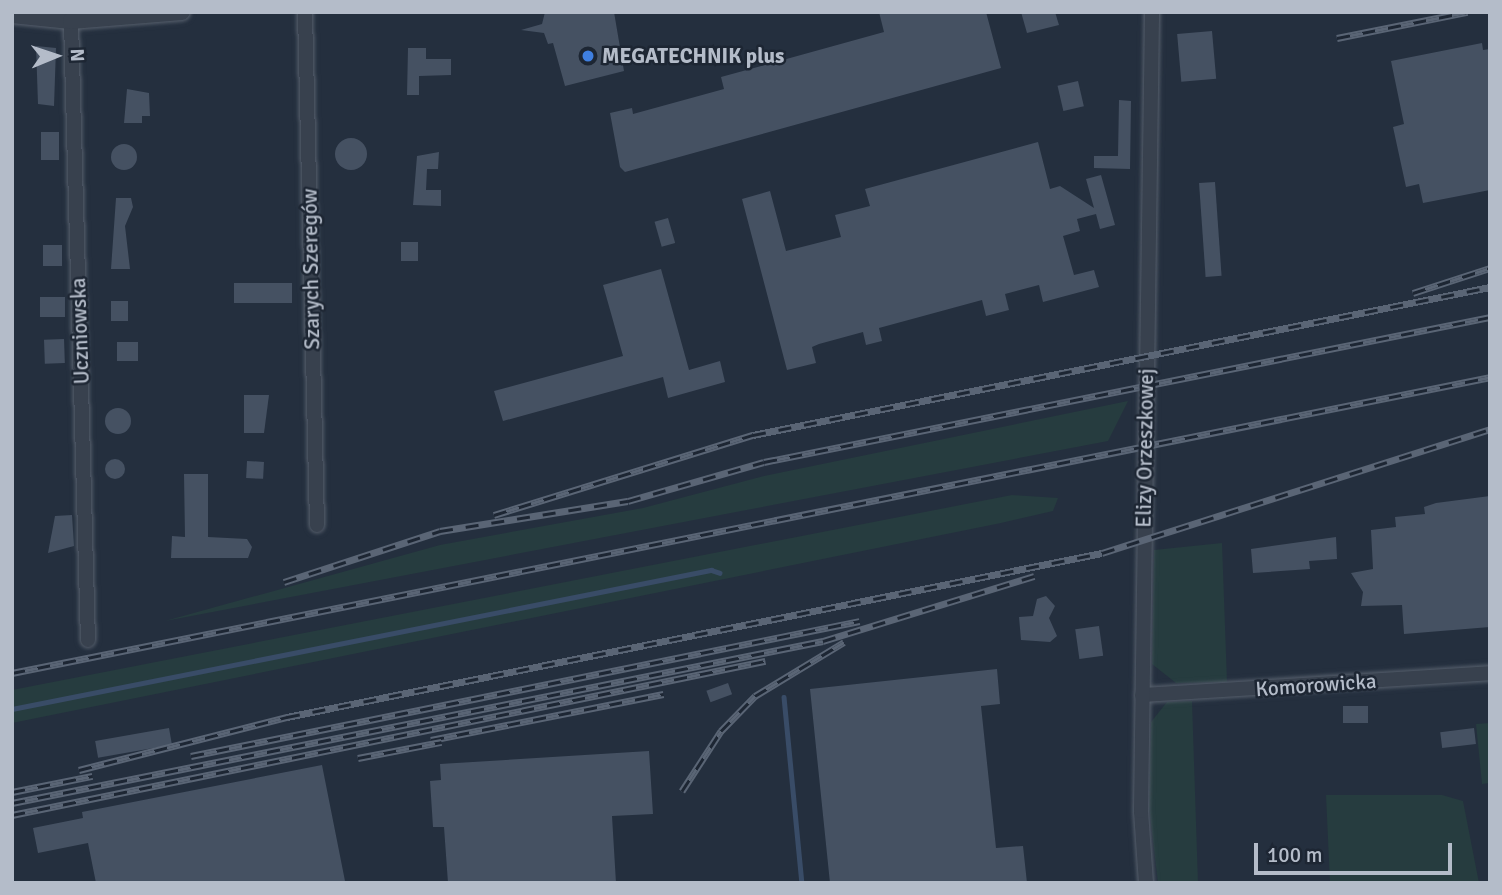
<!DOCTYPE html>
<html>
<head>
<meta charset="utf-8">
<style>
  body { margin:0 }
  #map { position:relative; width:1502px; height:895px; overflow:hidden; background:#242f3e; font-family:Signika,sans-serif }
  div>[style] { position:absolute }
  .green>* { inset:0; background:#263c3f }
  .stream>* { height:4.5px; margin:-2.25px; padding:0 2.25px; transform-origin:2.25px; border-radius:2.25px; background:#394c67 }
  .building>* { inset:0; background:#455162; transform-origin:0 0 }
  .round { border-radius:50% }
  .roads { filter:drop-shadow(0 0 2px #565f6c) drop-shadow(0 0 2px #565f6c) }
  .minor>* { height:14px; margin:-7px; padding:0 7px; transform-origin:7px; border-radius:7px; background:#38414e }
  .tertiary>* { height:16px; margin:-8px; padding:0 8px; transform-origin:8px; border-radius:8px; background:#38414e }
  .rail>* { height:7px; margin-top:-3.5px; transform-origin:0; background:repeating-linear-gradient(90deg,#1d2633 0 13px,#5a6575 0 26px); box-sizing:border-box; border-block:2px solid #5a6575 }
  .dots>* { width:19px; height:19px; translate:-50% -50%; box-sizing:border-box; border:4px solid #1d2633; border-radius:50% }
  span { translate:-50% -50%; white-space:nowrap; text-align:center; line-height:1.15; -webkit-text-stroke:5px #1d2633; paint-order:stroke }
  .poi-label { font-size:21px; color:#b4bcc9; font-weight:700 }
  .left { translate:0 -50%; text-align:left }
  .street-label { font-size:21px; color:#b4bcc9 }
  .frame { position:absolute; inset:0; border:14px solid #b4bcc9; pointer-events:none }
  .north { position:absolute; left:21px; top:21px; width:70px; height:70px; -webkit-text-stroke:5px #1d2633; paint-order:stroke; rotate:88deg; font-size:19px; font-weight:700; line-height:28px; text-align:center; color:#b4bcc9 }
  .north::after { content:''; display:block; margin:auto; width:24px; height:32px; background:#b4bcc9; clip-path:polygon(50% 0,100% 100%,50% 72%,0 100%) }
  .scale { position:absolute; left:1254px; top:843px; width:198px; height:32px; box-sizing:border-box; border:4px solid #b4bcc9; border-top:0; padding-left:9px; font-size:21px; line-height:24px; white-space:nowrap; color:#b4bcc9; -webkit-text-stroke:5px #1d2633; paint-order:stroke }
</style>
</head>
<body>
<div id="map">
  <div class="green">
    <i style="clip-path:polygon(1128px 401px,1108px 441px,165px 621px,440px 545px,643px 508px,764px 476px)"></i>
    <i style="clip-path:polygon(1012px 495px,1058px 498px,1053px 511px,1001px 523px,12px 723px,12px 690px)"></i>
    <i style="clip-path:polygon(1222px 543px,1227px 682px,1176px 683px,1152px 664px,1154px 550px)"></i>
    <i style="clip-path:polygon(1192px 701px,1198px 883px,1158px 883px,1149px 806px,1151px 722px,1167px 702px)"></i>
    <i style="clip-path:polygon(1490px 723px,1490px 783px,1482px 784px,1476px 724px)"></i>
    <i style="clip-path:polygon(1326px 795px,1442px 795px,1463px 801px,1479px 883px,1330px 883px)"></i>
  </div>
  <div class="stream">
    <i style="left:784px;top:697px;width:187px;rotate:84.5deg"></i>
    <i style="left:12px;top:709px;width:713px;rotate:-11.25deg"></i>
    <i style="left:711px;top:570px;width:9px;rotate:18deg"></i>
  </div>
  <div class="building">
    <i style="clip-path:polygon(545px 12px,614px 12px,624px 71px,565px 86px,553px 43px,548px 44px,544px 33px,521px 30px,542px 24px)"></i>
    <i style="clip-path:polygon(879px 12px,986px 12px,1001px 68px,625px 172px,620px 167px,610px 113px,632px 108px,633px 114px,724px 89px,721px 77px,884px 32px)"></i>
    <i style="clip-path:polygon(1021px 12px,1055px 12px,1059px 25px,1027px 33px)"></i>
    <i style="left:1212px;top:31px;width:48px;height:35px;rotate:85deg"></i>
    <i style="clip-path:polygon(1482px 43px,1483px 50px,1490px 49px,1490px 190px,1423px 203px,1419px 184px,1406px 187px,1393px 127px,1404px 124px,1391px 61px)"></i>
    <i style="clip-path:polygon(36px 46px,56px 48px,54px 106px,38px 104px)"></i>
    <i style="clip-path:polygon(408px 48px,426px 48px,426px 59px,451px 59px,451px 75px,419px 76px,419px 95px,407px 95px)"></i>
    <i style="left:1078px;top:81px;width:26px;height:21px;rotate:77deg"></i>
    <i style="clip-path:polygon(127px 89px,149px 93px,150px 116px,142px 116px,142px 123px,124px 123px)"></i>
    <i style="clip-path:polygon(1119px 100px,1131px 101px,1130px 169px,1094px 168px,1094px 156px,1118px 156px)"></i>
    <i style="left:41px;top:132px;width:18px;height:28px"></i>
    <i class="round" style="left:335px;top:138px;width:32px;height:32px"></i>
    <i style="clip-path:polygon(1038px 142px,1050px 189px,1060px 186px,1094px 208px,1086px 179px,1101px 175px,1115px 225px,1100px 229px,1096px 214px,1077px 219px,1080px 231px,1063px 236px,1074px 275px,1094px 270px,1099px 287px,1043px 302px,1039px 285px,1005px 294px,1009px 310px,986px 316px,982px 300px,879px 328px,882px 341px,866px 345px,863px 332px,819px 344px,812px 347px,816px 363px,787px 370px,742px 199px,770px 191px,786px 251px,841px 237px,835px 215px,870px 206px,865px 189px)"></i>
    <i class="round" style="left:111px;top:144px;width:26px;height:26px"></i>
    <i style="clip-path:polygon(439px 152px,438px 169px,427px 169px,426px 190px,441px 190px,441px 206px,413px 205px,417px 156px)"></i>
    <i style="left:1215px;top:182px;width:94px;height:16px;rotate:86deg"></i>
    <i style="clip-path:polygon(116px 198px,131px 198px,133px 207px,125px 226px,130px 269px,111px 269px)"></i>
    <i style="left:668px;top:218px;width:26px;height:14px;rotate:74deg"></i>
    <i style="left:418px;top:242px;width:19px;height:17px;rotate:90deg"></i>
    <i style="left:43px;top:245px;width:19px;height:21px"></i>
    <i style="clip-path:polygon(661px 269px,689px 370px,720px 361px,725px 382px,668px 398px,663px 377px,503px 421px,494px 391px,623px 356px,603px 285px)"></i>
    <i style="left:234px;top:283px;width:58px;height:20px"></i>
    <i style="left:65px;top:297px;width:20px;height:25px;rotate:90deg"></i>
    <i style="left:111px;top:301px;width:17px;height:20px"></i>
    <i style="left:64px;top:339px;width:24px;height:20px;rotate:88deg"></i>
    <i style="left:117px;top:342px;width:21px;height:19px"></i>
    <i style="clip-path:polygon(244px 395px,269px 395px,264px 433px,244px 433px)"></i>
    <i class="round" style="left:105px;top:408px;width:26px;height:26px"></i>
    <i class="round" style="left:105px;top:459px;width:20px;height:20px"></i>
    <i style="left:247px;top:461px;width:17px;height:17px;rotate:3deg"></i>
    <i style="clip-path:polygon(184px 474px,208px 474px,208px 537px,247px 539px,252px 547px,248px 558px,171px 558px,172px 536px,185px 537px)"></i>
    <i style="clip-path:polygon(1490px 496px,1490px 627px,1404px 634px,1402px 605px,1361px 606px,1363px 592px,1351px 573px,1373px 569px,1371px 530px,1396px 527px,1395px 517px,1425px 514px,1424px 507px,1436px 503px)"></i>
    <i style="clip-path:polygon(72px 515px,74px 546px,48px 553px,55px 516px)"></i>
    <i style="clip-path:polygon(1336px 537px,1337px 559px,1309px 561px,1310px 569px,1253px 573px,1251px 549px)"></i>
    <i style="clip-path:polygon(1046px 596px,1055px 606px,1049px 618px,1057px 636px,1050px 642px,1021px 640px,1019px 617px,1033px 616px,1037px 599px)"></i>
    <i style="left:1099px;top:626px;width:30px;height:24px;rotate:82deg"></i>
    <i style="clip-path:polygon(997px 669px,1000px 704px,981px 706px,996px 848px,1023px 846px,1027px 883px,830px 883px,810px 689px)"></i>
    <i style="left:728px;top:683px;width:12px;height:23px;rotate:70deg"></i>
    <i style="left:1343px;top:706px;width:25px;height:17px"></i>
    <i style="left:169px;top:728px;width:17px;height:75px;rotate:80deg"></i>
    <i style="left:1474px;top:728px;width:16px;height:34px;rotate:83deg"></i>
    <i style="clip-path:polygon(649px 751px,653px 814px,612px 816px,616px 883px,448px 883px,444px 827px,433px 827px,430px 781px,441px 780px,440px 764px)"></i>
    <i style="clip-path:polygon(322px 765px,345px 881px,96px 883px,88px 843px,38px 853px,33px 828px,83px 818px,82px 812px)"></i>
  </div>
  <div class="roads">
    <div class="minor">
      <i style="left:305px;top:12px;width:513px;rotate:88.66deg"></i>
      <i style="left:71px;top:21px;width:619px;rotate:88.43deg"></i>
      <i style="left:1142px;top:695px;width:349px;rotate:-3.6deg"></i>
      <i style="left:1146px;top:883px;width:72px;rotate:-94deg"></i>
      <i style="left:1141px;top:811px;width:799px;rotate:-89.21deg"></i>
    </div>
    <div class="tertiary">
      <i style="left:12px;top:15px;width:59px;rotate:5.8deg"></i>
      <i style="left:71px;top:21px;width:111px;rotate:-4.6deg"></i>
    </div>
  </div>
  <div class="rail">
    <i style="left:1337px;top:38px;width:133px;rotate:-11.3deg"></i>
    <i style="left:1413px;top:293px;width:81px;rotate:-18deg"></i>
    <i style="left:494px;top:515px;width:271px;rotate:-17.2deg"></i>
    <i style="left:753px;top:435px;width:752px;rotate:-11.35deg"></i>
    <i style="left:284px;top:582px;width:164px;rotate:-18.1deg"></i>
    <i style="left:440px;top:531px;width:190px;rotate:-9.1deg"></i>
    <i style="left:628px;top:501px;width:141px;rotate:-16deg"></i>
    <i style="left:764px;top:462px;width:740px;rotate:-11.29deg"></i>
    <i style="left:12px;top:673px;width:1507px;rotate:-11.32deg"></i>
    <i style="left:431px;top:740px;width:237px;rotate:-11.2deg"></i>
    <i style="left:191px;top:756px;width:682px;rotate:-11.41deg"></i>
    <i style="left:358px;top:758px;width:85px;rotate:-10.9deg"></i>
    <i style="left:79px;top:770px;width:215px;rotate:-14.3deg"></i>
    <i style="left:287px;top:717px;width:831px;rotate:-11.38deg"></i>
    <i style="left:1102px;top:553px;width:407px;rotate:-17.7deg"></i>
    <i style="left:682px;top:791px;width:72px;rotate:-57deg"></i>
    <i style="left:721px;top:731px;width:49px;rotate:-45.8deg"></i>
    <i style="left:755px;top:696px;width:104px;rotate:-31.2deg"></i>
    <i style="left:12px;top:792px;width:82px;rotate:-11.3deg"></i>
    <i style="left:12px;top:803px;width:827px;rotate:-11.3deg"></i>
    <i style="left:823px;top:641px;width:221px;rotate:-17.1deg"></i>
    <i style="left:12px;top:815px;width:769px;rotate:-11.56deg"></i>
  </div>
  <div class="dots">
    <i style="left:588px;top:56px;background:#3f7fe0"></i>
  </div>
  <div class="poi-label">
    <span class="left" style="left:602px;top:56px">MEGATECHNIK plus</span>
  </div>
  <div class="street-label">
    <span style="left:311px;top:269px;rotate:-91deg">Szarych Szeregów</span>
    <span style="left:80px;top:331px;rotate:-92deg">Uczniowska</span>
    <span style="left:1145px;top:448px;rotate:-89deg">Elizy Orzeszkowej</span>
    <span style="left:1316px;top:685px;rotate:-4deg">Komorowicka</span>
  </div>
  <div class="frame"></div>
  <div class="north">N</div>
  <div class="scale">100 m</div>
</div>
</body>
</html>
